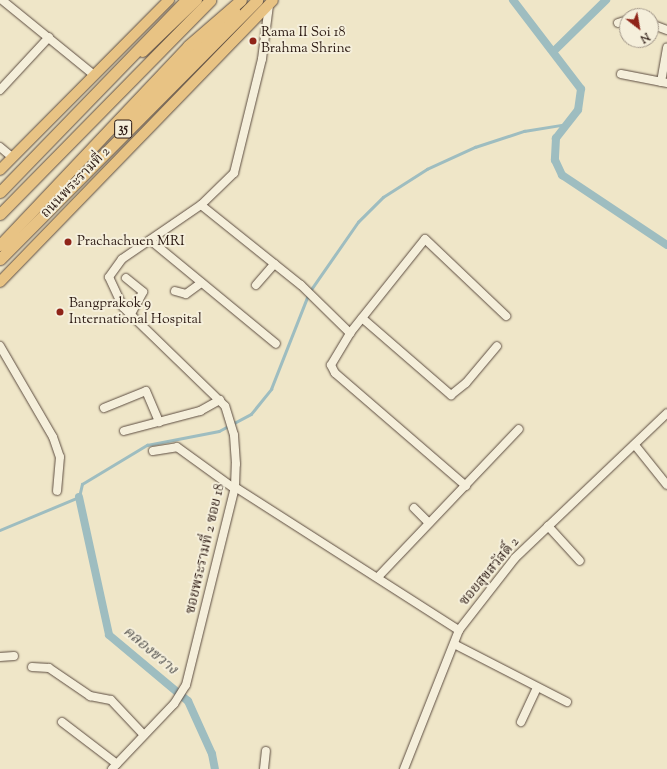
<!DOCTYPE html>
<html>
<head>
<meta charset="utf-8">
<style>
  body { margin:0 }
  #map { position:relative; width:667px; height:769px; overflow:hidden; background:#efe6c8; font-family:"Sorts Mill Goudy","Noto Serif Thai",serif }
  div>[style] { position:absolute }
  .stream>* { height:2.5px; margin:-1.25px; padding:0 1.25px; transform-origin:1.25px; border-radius:1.25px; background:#9ebdc0 }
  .canal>* { height:8px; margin:-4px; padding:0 4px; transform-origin:4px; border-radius:4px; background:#9ebdc0 }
  .roads { filter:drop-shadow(0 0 1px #5c4c40) drop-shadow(0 0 1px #5c4c40) }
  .minor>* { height:8px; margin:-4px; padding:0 4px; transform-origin:4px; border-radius:4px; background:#f5efdb }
  .major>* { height:10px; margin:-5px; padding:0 5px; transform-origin:5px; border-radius:5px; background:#e8c384 }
  .highway>* { height:11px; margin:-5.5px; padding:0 5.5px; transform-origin:5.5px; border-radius:5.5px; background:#e8c384 }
  .dots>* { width:11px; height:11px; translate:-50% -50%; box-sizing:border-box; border:2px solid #f5efdb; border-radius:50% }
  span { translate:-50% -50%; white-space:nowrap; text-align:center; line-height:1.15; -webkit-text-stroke:4px #f5efdb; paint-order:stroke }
  .shield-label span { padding:1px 3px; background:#f5efdb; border:1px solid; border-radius:3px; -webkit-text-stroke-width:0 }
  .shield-label { font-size:13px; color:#2b1912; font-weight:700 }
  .poi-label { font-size:14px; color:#2b1912 }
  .left { translate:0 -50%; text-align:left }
  .street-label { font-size:14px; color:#2b1912 }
  .water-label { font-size:15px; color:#53524f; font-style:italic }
  .north { position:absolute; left:619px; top:8px; width:40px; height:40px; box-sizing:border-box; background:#f5efdb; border:1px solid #a4998b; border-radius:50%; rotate:149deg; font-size:11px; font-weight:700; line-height:16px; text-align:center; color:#2b1912 }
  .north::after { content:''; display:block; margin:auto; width:14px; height:18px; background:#8f2418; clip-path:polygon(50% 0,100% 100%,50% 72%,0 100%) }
</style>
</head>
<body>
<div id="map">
  <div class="stream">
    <i style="left:310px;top:291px;width:84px;rotate:-55.2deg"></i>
    <i style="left:358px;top:222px;width:35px;rotate:-45deg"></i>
    <i style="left:383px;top:197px;width:52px;rotate:-32.5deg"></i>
    <i style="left:427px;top:169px;width:53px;rotate:-24.6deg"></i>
    <i style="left:475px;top:147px;width:52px;rotate:-18.1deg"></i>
    <i style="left:524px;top:131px;width:44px;rotate:-9.2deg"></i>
    <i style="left:0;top:530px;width:86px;rotate:-22.7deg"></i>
    <i style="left:79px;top:497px;width:13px;rotate:-77deg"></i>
    <i style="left:82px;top:484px;width:76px;rotate:-31deg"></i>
    <i style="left:147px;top:445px;width:73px;rotate:-11deg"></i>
    <i style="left:219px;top:431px;width:36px;rotate:-28deg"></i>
    <i style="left:251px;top:414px;width:32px;rotate:-51deg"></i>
    <i style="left:271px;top:389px;width:101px;rotate:-68.5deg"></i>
  </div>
  <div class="canal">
    <i style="left:513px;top:0;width:112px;rotate:52.6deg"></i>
    <i style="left:581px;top:89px;width:21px;rotate:98deg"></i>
    <i style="left:578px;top:110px;width:36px;rotate:128deg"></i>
    <i style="left:556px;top:138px;width:22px;rotate:93deg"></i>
    <i style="left:555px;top:160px;width:17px;rotate:65deg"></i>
    <i style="left:562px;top:175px;width:126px;rotate:33.7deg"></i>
    <i style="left:554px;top:51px;width:73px;rotate:-44.4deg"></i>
    <i style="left:79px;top:497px;width:141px;rotate:77.7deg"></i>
    <i style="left:109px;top:635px;width:103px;rotate:39.9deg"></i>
    <i style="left:188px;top:701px;width:58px;rotate:65.6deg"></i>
    <i style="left:212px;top:754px;width:15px;rotate:79deg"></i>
  </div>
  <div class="roads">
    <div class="minor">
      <i style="left:2px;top:0;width:119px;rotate:39.2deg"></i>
      <i style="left:618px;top:23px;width:9px;rotate:-18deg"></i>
      <i style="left:651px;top:24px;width:17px;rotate:21deg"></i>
      <i style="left:621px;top:74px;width:47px;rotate:11.1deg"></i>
      <i style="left:661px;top:82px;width:35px;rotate:-80deg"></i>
      <i style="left:0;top:90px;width:72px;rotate:-47.2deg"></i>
      <i style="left:0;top:147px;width:16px;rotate:40deg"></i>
      <i style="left:201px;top:205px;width:128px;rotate:38.7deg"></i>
      <i style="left:301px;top:285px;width:69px;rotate:44.4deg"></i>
      <i style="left:150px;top:240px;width:163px;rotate:39.5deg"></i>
      <i style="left:126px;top:278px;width:22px;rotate:39deg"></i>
      <i style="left:143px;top:292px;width:26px;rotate:119deg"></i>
      <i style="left:256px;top:285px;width:28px;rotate:-49deg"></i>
      <i style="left:175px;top:291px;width:11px;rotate:15deg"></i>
      <i style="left:186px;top:294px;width:19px;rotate:-36deg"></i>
      <i style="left:362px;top:318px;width:118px;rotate:40.9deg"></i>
      <i style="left:451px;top:395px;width:19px;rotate:-39deg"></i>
      <i style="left:466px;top:383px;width:48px;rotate:-50deg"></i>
      <i style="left:0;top:346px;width:105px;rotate:59.8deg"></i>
      <i style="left:53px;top:437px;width:21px;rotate:71deg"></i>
      <i style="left:60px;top:457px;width:34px;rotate:95deg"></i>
      <i style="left:104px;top:408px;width:45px;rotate:-22deg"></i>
      <i style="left:146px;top:391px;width:34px;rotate:67deg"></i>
      <i style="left:124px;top:431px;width:79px;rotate:-14.7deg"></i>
      <i style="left:200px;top:411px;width:23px;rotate:-29deg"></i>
      <i style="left:635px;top:445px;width:51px;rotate:51.3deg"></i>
      <i style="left:153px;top:451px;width:24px;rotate:-9deg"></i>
      <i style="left:177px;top:447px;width:72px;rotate:35.9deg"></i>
      <i style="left:466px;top:486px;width:173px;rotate:-139.2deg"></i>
      <i style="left:335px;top:373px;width:9px;rotate:-117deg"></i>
      <i style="left:331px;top:365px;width:37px;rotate:-59deg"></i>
      <i style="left:350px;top:333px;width:120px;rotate:-51.4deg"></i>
      <i style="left:425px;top:239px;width:112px;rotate:43.5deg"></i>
      <i style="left:235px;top:487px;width:266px;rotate:32.6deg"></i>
      <i style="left:414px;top:508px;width:21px;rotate:45deg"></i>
      <i style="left:548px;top:526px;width:47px;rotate:47.6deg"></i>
      <i style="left:378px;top:577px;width:204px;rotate:-46.4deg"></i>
      <i style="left:454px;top:644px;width:127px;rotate:27.2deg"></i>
      <i style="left:0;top:657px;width:14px;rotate:-4deg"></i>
      <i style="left:32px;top:667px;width:17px;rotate:3deg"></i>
      <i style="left:49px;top:668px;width:50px;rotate:34.3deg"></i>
      <i style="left:90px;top:696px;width:21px;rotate:11deg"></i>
      <i style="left:111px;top:700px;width:48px;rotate:46.7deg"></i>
      <i style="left:62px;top:722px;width:69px;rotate:37.4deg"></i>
      <i style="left:521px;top:722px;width:38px;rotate:-65deg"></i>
      <i style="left:112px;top:769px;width:90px;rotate:-46.4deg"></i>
      <i style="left:174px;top:704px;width:22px;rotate:-58deg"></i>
      <i style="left:186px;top:685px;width:204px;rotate:-76.1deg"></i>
      <i style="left:235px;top:487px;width:23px;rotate:-88deg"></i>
      <i style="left:236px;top:464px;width:29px;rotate:-94deg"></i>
      <i style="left:234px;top:435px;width:30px;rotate:-107deg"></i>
      <i style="left:225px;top:406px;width:142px;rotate:-135.9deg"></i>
      <i style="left:123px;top:307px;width:33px;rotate:-115deg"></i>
      <i style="left:109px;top:277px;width:22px;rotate:-54deg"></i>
      <i style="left:122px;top:259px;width:96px;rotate:-34.4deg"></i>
      <i style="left:201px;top:205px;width:46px;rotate:-44.1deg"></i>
      <i style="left:234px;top:173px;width:117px;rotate:-76.2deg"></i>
      <i style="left:262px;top:59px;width:54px;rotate:-82.6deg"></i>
      <i style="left:264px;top:769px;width:18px;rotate:-84deg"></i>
      <i style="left:404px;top:769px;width:149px;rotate:-68.4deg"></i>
      <i style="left:459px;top:630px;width:91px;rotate:-52.1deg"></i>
      <i style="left:515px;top:558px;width:210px;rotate:-43.6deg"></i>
    </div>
    <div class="major">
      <i style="left:143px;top:52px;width:75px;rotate:-43.9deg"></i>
      <i style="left:128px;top:123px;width:155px;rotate:-46.3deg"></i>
      <i style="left:0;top:170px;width:240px;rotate:-45.2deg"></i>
      <i style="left:0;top:282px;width:392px;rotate:-45.9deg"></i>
    </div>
    <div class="highway">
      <i style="left:0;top:192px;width:267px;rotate:-45.9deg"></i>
      <i style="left:0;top:214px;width:300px;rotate:-45.5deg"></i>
      <i style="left:0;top:245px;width:274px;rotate:-46.6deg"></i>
      <i style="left:188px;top:46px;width:70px;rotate:-41deg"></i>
      <i style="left:0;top:259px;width:365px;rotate:-45.2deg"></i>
    </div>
  </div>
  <div class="dots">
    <i style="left:253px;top:41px;background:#8f2418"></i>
    <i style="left:68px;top:242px;background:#8f2418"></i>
    <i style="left:60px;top:312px;background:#8f2418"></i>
  </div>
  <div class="shield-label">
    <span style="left:123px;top:129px">35</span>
  </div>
  <div class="poi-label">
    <span class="left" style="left:261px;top:41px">Rama II Soi 18<br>Brahma Shrine</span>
    <span class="left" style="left:77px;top:242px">Prachachuen MRI</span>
    <span class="left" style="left:69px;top:312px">Bangprakok 9<br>International Hospital</span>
  </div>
  <div class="street-label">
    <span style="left:76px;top:183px;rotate:-46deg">ถนนพระรามที่ 2</span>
    <span style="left:206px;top:549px;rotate:-77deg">ซอยพระรามที่ 2 ซอย 18</span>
    <span style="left:490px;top:572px;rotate:-50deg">ซอยสุขสวัสดิ์ 2</span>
  </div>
  <div class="water-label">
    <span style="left:150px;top:651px;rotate:40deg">คลองขวาง</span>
  </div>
  <div class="north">N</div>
</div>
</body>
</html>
